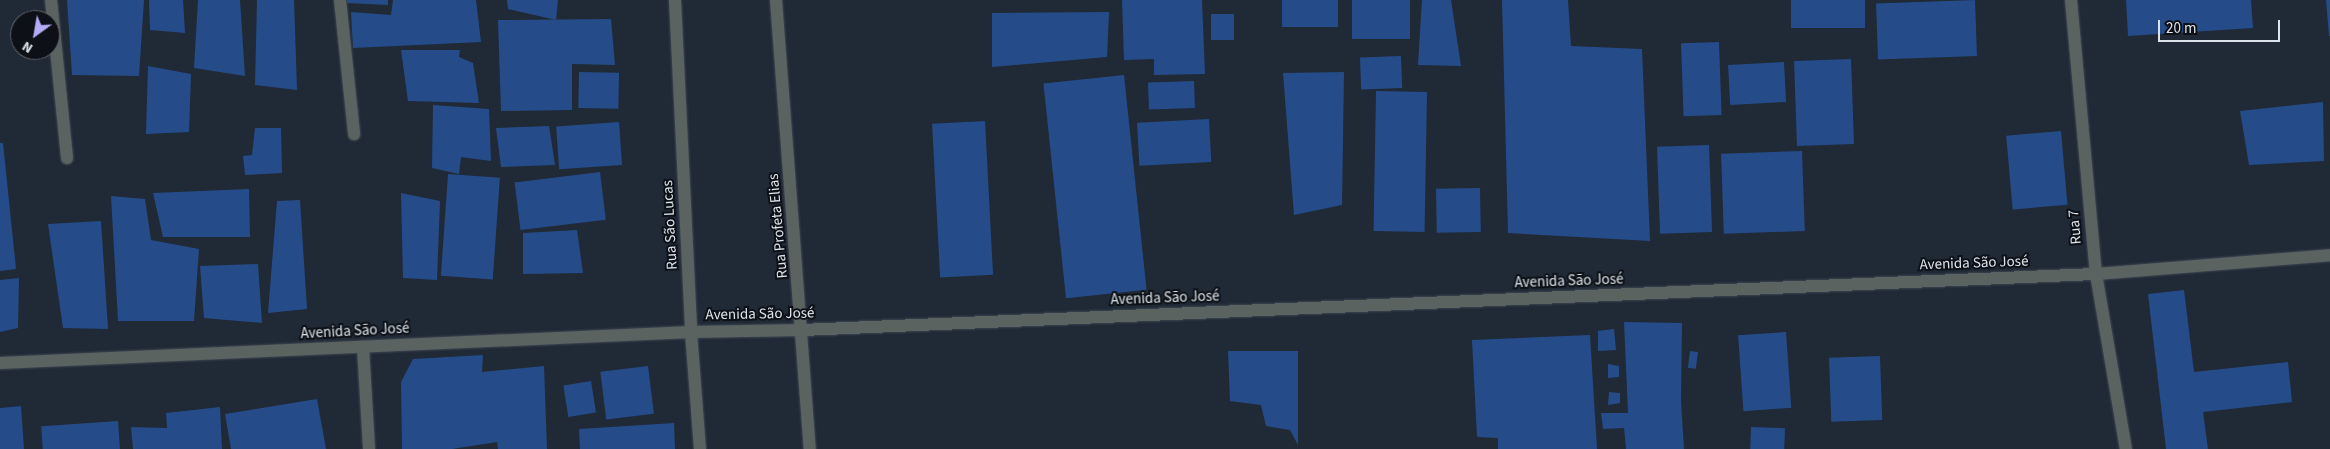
<!DOCTYPE html>
<html>
<head>
<meta charset="utf-8">
<style>
  body { margin:0 }
  #map { position:relative; width:2330px; height:449px; overflow:hidden; background:#202936; font-family:"Source Sans 3",sans-serif }
  div>[style] { position:absolute }
  .building>* { inset:0; background:#254c88; transform-origin:0 0 }
  .roads { filter:drop-shadow(0 0 1px #3e4753) drop-shadow(0 0 1px #3e4753) }
  .minor>* { height:12px; margin:-6px; padding:0 6px; transform-origin:6px; border-radius:6px; background:#5a6360 }
  .tertiary>* { height:12px; margin:-6px; padding:0 6px; transform-origin:6px; border-radius:6px; background:#5a6360 }
  span { translate:-50% -50%; white-space:nowrap; text-align:center; line-height:1.15; -webkit-text-stroke:4px #0d1117; paint-order:stroke }
  .street-label { font-size:15px; color:#dde3eb }
  .north { position:absolute; left:10px; top:10px; width:50px; height:50px; box-sizing:border-box; background:#0d1117; border:1px solid #60656c; border-radius:50%; rotate:212deg; font-size:14px; font-weight:700; line-height:20px; text-align:center; color:#dde3eb }
  .north::after { content:''; display:block; margin:auto; width:18px; height:22px; background:#b6abf8; clip-path:polygon(50% 0,100% 100%,50% 72%,0 100%) }
  .scale { position:absolute; left:2158px; top:20px; width:122px; height:22px; box-sizing:border-box; border:2px solid #dde3eb; border-top:0; padding-left:6px; font-size:15px; line-height:18px; white-space:nowrap; color:#dde3eb; -webkit-text-stroke:4px #0d1117; paint-order:stroke }
</style>
</head>
<body>
<div id="map">
  <div class="building">
    <i style="clip-path:polygon(67px 0,144px 0,139px 76px,72px 75px)"></i>
    <i style="clip-path:polygon(149px 0,183px 0,185px 33px,150px 30px)"></i>
    <i style="clip-path:polygon(198px 0,240px 0,245px 76px,194px 68px)"></i>
    <i style="clip-path:polygon(257px 0,294px 0,297px 90px,255px 85px)"></i>
    <i style="clip-path:polygon(347px 0,388px 0,388px 5px,347px 3px)"></i>
    <i style="clip-path:polygon(393px 0,476px 0,481px 42px,353px 48px,351px 12px,391px 15px)"></i>
    <i style="clip-path:polygon(507px 0,558px 0,556px 20px,508px 9px)"></i>
    <i style="clip-path:polygon(1122px 0,1202px 0,1205px 74px,1154px 75px,1154px 59px,1124px 60px)"></i>
    <i style="left:1282px;top:0;width:56px;height:27px"></i>
    <i style="left:1352px;top:0;width:58px;height:39px"></i>
    <i style="clip-path:polygon(1422px 0,1451px 0,1461px 66px,1418px 65px)"></i>
    <i style="clip-path:polygon(1502px 0,1568px 0,1571px 46px,1642px 49px,1650px 241px,1508px 233px)"></i>
    <i style="left:1791px;top:0;width:74px;height:28px"></i>
    <i style="left:1975px;top:0;width:56px;height:99px;rotate:88deg"></i>
    <i style="clip-path:polygon(2126px 0,2251px 0,2253px 28px,2128px 36px)"></i>
    <i style="clip-path:polygon(2326px 0,2330px 0,2330px 36px,2329px 36px)"></i>
    <i style="clip-path:polygon(1109px 12px,1107px 57px,992px 67px,992px 13px)"></i>
    <i style="left:1211px;top:14px;width:23px;height:26px"></i>
    <i style="clip-path:polygon(611px 19px,615px 65px,572px 64px,572px 110px,501px 111px,498px 20px)"></i>
    <i style="left:1719px;top:42px;width:73px;height:38px;rotate:88deg"></i>
    <i style="clip-path:polygon(401px 50px,460px 50px,459px 57px,473px 63px,479px 103px,408px 101px)"></i>
    <i style="left:1401px;top:56px;width:32px;height:41px;rotate:88deg"></i>
    <i style="left:1851px;top:59px;width:85px;height:57px;rotate:88deg"></i>
    <i style="left:1784px;top:62px;width:40px;height:56px;rotate:87deg"></i>
    <i style="clip-path:polygon(148px 66px,191px 74px,189px 132px,146px 134px)"></i>
    <i style="left:579px;top:72px;width:40px;height:36px;rotate:1deg"></i>
    <i style="clip-path:polygon(1344px 72px,1342px 205px,1294px 215px,1283px 73px)"></i>
    <i style="left:1124px;top:75px;width:216px;height:81px;rotate:84deg"></i>
    <i style="left:1194px;top:81px;width:27px;height:46px;rotate:88deg"></i>
    <i style="left:1427px;top:92px;width:140px;height:51px;rotate:91deg"></i>
    <i style="clip-path:polygon(2323px 102px,2324px 161px,2249px 165px,2240px 111px)"></i>
    <i style="clip-path:polygon(433px 105px,489px 109px,491px 161px,461px 157px,459px 174px,432px 168px)"></i>
    <i style="left:1209px;top:119px;width:43px;height:72px;rotate:87deg"></i>
    <i style="left:985px;top:121px;width:154px;height:53px;rotate:87deg"></i>
    <i style="left:619px;top:122px;width:43px;height:63px;rotate:86deg"></i>
    <i style="clip-path:polygon(549px 126px,555px 165px,501px 167px,496px 128px)"></i>
    <i style="clip-path:polygon(255px 128px,281px 128px,282px 173px,245px 175px,243px 156px,252px 155px)"></i>
    <i style="left:2061px;top:131px;width:74px;height:55px;rotate:85deg"></i>
    <i style="clip-path:polygon(0 143px,3px 143px,16px 269px,0 271px)"></i>
    <i style="left:1709px;top:145px;width:87px;height:52px;rotate:88deg"></i>
    <i style="left:1802px;top:151px;width:80px;height:81px;rotate:88deg"></i>
    <i style="left:600px;top:172px;width:48px;height:86px;rotate:83deg"></i>
    <i style="left:448px;top:174px;width:52px;height:102px;rotate:4deg"></i>
    <i style="left:1480px;top:188px;width:44px;height:44px;rotate:89deg"></i>
    <i style="clip-path:polygon(249px 189px,250px 237px,163px 237px,153px 193px)"></i>
    <i style="clip-path:polygon(401px 193px,440px 201px,437px 280px,403px 278px)"></i>
    <i style="clip-path:polygon(111px 196px,145px 199px,151px 240px,199px 249px,194px 321px,118px 321px)"></i>
    <i style="clip-path:polygon(300px 200px,307px 309px,268px 313px,277px 201px)"></i>
    <i style="clip-path:polygon(101px 221px,108px 329px,63px 328px,48px 224px)"></i>
    <i style="clip-path:polygon(577px 230px,583px 273px,523px 274px,523px 233px)"></i>
    <i style="clip-path:polygon(258px 264px,262px 323px,204px 318px,200px 266px)"></i>
    <i style="clip-path:polygon(19px 278px,18px 328px,0 332px,0 280px)"></i>
    <i style="clip-path:polygon(2184px 290px,2194px 372px,2288px 362px,2292px 402px,2203px 412px,2208px 449px,2166px 449px,2148px 294px)"></i>
    <i style="clip-path:polygon(1624px 322px,1682px 323px,1681px 401px,1684px 449px,1626px 449px,1624px 428px,1603px 429px,1601px 413px,1628px 413px)"></i>
    <i style="clip-path:polygon(1614px 329px,1616px 350px,1598px 351px,1598px 331px)"></i>
    <i style="left:1786px;top:332px;width:76px;height:48px;rotate:86deg"></i>
    <i style="clip-path:polygon(1590px 335px,1597px 449px,1498px 449px,1498px 438px,1477px 437px,1472px 340px)"></i>
    <i style="clip-path:polygon(1228px 351px,1298px 351px,1298px 445px,1290px 430px,1266px 426px,1261px 405px,1230px 401px)"></i>
    <i style="left:1690px;top:351px;width:8px;height:17px;rotate:7deg"></i>
    <i style="clip-path:polygon(483px 355px,482px 372px,544px 366px,547px 449px,498px 449px,497px 442px,452px 449px,402px 449px,401px 382px,413px 359px)"></i>
    <i style="left:1880px;top:356px;width:64px;height:51px;rotate:88deg"></i>
    <i style="clip-path:polygon(1608px 364px,1619px 366px,1619px 377px,1608px 378px)"></i>
    <i style="left:648px;top:366px;width:48px;height:48px;rotate:83deg"></i>
    <i style="left:591px;top:381px;width:32px;height:28px;rotate:81deg"></i>
    <i style="clip-path:polygon(1609px 392px,1620px 393px,1620px 403px,1608px 405px)"></i>
    <i style="clip-path:polygon(317px 399px,326px 449px,231px 449px,225px 414px)"></i>
    <i style="clip-path:polygon(21px 406px,24px 449px,0 449px,0 408px)"></i>
    <i style="clip-path:polygon(220px 407px,222px 449px,133px 449px,131px 427px,167px 428px,166px 413px)"></i>
    <i style="left:118px;top:421px;width:28px;height:77px;rotate:86deg"></i>
    <i style="clip-path:polygon(674px 423px,675px 449px,580px 449px,579px 429px)"></i>
    <i style="left:1751px;top:427px;width:34px;height:22px;rotate:2deg"></i>
  </div>
  <div class="roads">
    <div class="minor">
      <i style="left:51px;top:0;width:159px;rotate:84.2deg"></i>
      <i style="left:340px;top:0;width:135px;rotate:84deg"></i>
      <i style="left:675px;top:0;width:332px;rotate:87.2deg"></i>
      <i style="left:691px;top:332px;width:117px;rotate:85.6deg"></i>
      <i style="left:776px;top:0;width:450px;rotate:85.7deg"></i>
      <i style="left:2071px;top:0;width:275px;rotate:84.8deg"></i>
      <i style="left:2096px;top:274px;width:178px;rotate:80.3deg"></i>
      <i style="left:363px;top:347px;width:102px;rotate:86.6deg"></i>
    </div>
    <div class="tertiary">
      <i style="left:0;top:363px;width:692px;rotate:-2.57deg"></i>
      <i style="left:691px;top:332px;width:111px;rotate:-1deg"></i>
      <i style="left:802px;top:330px;width:1295px;rotate:-2.48deg"></i>
      <i style="left:2096px;top:274px;width:235px;rotate:-4.6deg"></i>
    </div>
  </div>
  <div class="street-label">
    <span style="left:670px;top:225px;rotate:-93deg">Rua São Lucas</span>
    <span style="left:778px;top:226px;rotate:-95deg">Rua Profeta Elias</span>
    <span style="left:2075px;top:227px;rotate:-95deg">Rua 7</span>
    <span style="left:1974px;top:263px;rotate:-2deg">Avenida São José</span>
    <span style="left:1569px;top:281px;rotate:-2deg">Avenida São José</span>
    <span style="left:1165px;top:298px;rotate:-2deg">Avenida São José</span>
    <span style="left:760px;top:314px;rotate:-1deg">Avenida São José</span>
    <span style="left:355px;top:331px;rotate:-3deg">Avenida São José</span>
  </div>
  <div class="north">N</div>
  <div class="scale">20 m</div>
</div>
</body>
</html>
